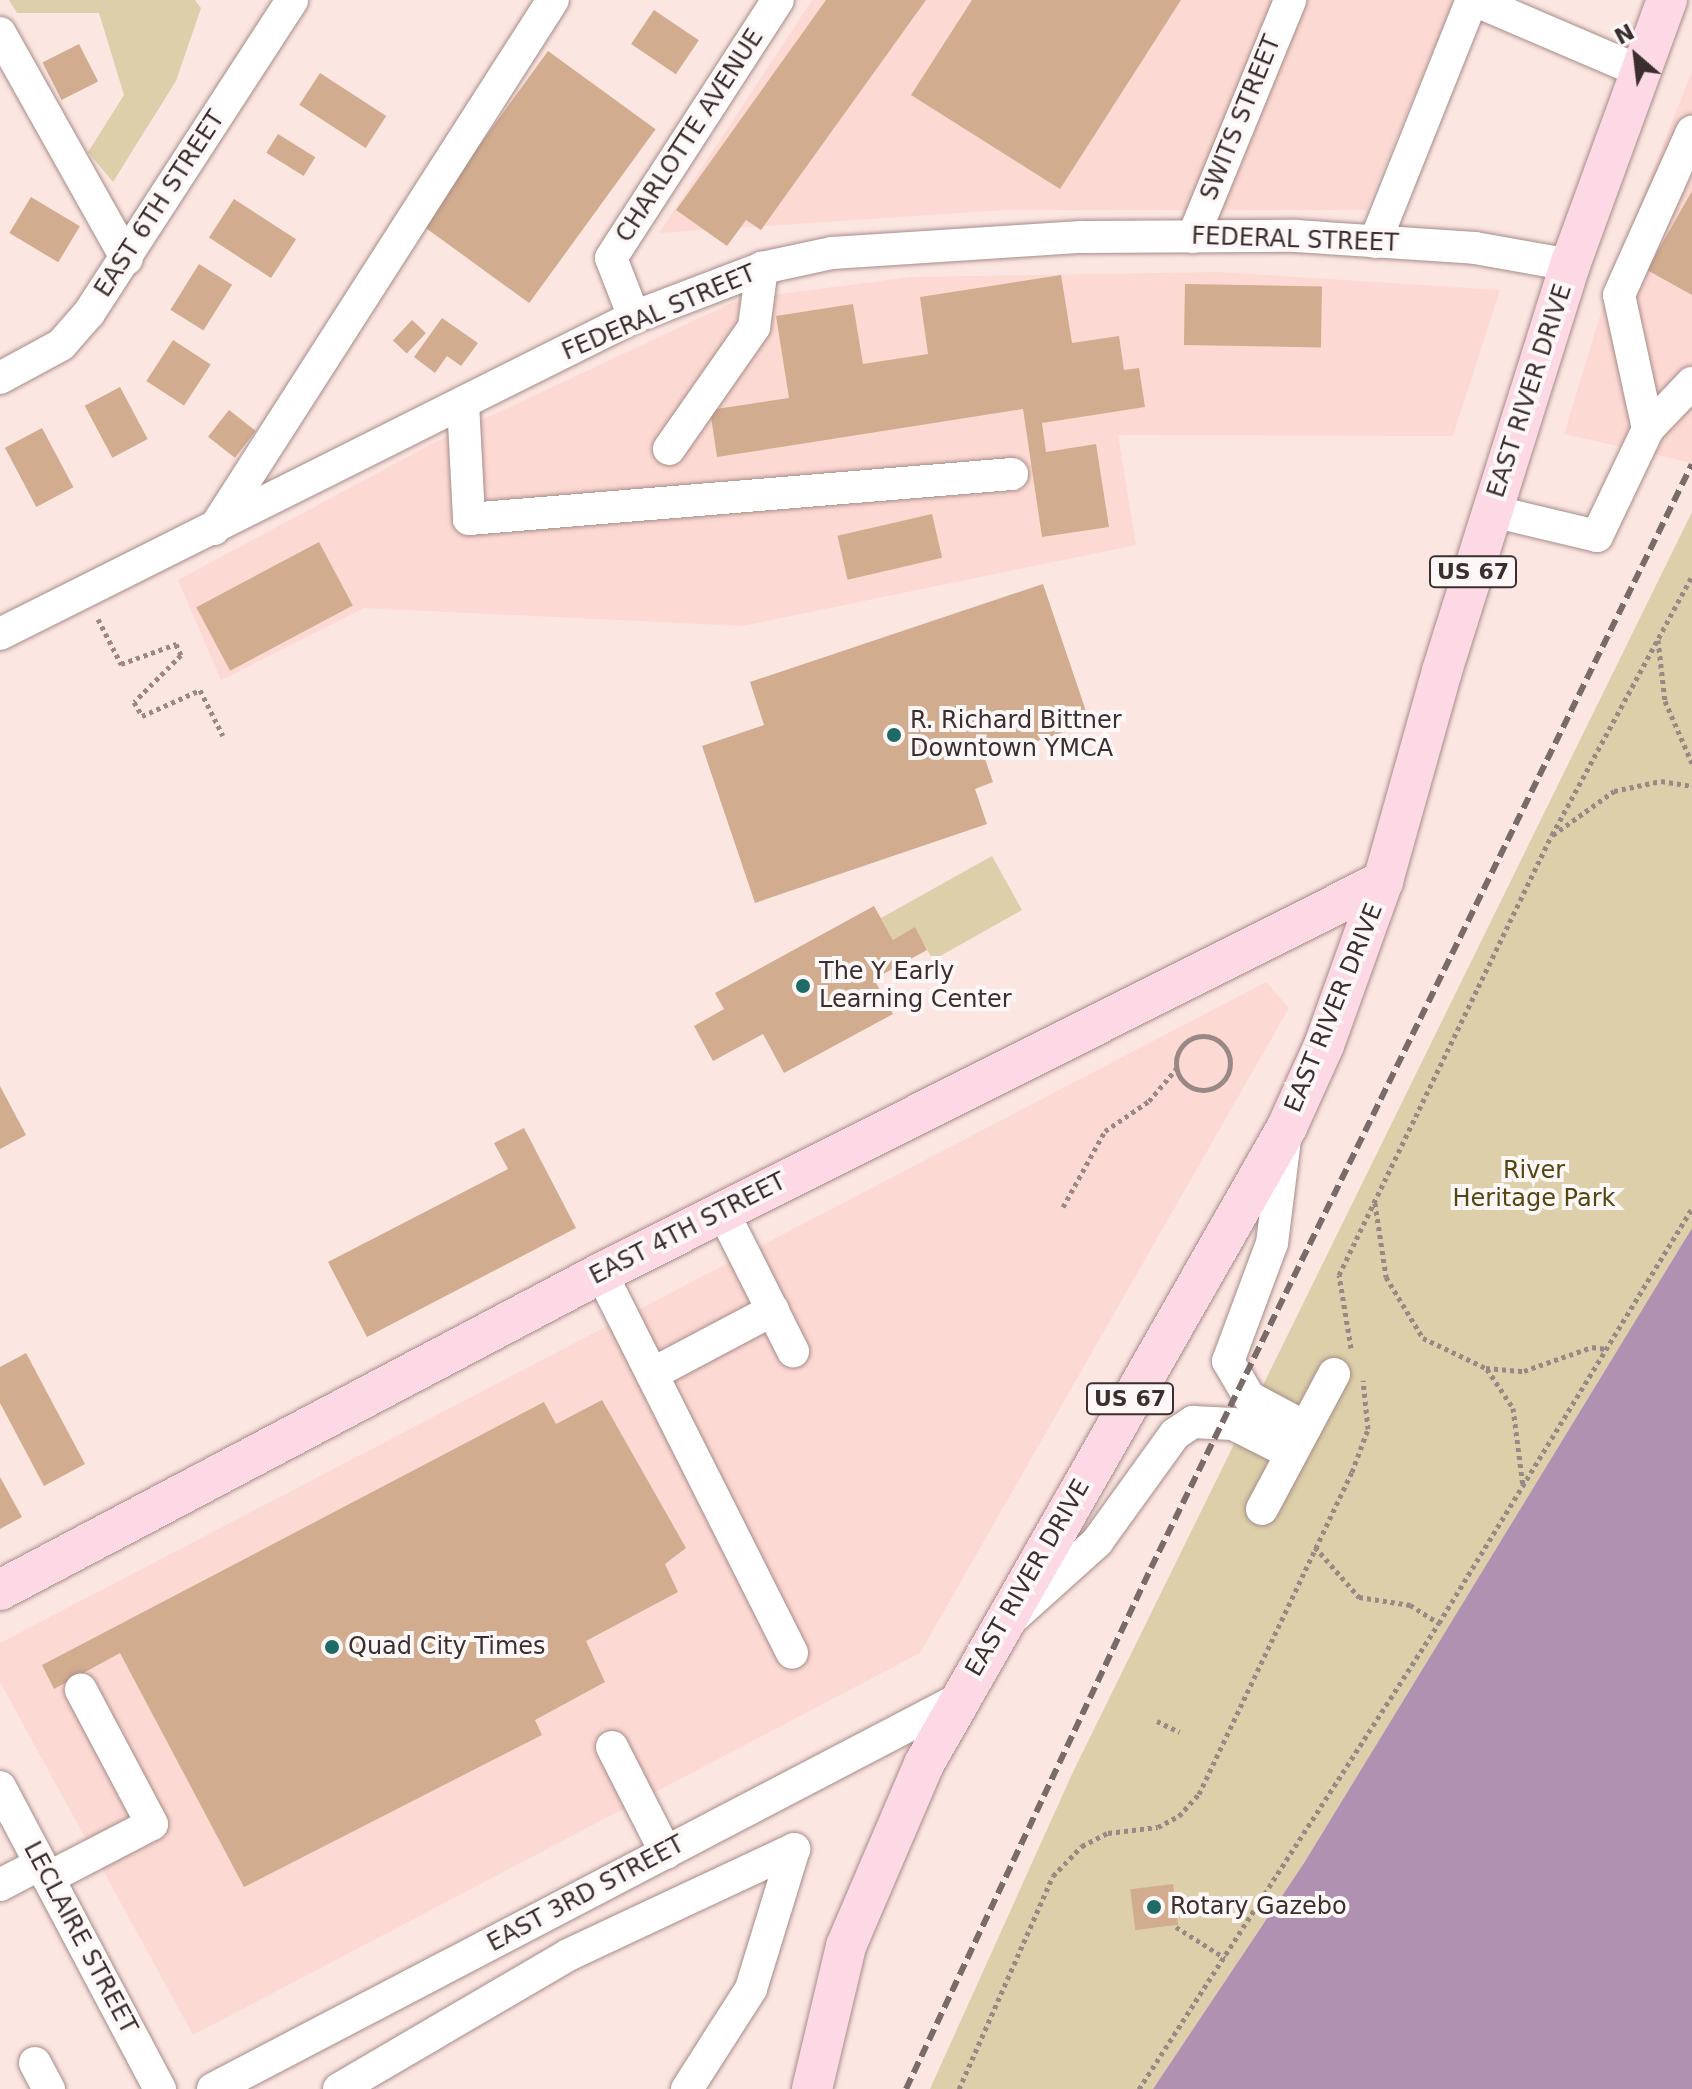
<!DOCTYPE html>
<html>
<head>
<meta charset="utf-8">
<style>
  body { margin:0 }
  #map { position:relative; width:1692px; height:2089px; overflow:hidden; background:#fce6e2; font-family:"DejaVu Sans",sans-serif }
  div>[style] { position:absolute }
  .built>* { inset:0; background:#fdd9d3 }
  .green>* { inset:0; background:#dccfa9 }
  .water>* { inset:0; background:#b091b1 }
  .building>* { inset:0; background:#d1ac8e; transform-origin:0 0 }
  .path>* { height:5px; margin-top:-2.5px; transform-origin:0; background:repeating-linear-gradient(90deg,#998986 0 4px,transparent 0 8px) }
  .path>.ring { margin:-2.5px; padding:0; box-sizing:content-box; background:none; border:5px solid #998986; border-radius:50% }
  .roads { filter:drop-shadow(0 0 2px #a68c88) drop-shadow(0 0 2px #a68c88) }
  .minor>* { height:32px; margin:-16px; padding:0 16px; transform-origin:16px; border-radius:16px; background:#fff }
  .major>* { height:40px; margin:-20px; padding:0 20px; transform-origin:20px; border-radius:20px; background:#fdd9e5 }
  .rail>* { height:6px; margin-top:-3px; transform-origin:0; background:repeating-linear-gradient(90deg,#796b69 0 12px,transparent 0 18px) }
  .dots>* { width:22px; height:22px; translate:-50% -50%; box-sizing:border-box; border:4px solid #fdf8f7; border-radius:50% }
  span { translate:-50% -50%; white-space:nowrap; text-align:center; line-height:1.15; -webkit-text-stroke:8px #fdf8f7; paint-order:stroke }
  .shield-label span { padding:2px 6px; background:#fdf8f7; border:2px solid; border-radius:6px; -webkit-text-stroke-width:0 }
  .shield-label { font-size:22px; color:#3a2f2e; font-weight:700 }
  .street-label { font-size:24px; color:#3a2f2e }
  .poi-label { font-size:24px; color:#3a2f2e }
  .left { translate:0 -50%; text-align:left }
  .park-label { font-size:24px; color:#544611 }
  .north { position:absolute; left:1596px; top:16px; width:80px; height:80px; -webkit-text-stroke:6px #fdf8f7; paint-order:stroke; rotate:332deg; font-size:22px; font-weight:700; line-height:32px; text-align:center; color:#3a2f2e }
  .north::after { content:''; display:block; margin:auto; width:28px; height:36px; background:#3a2f2e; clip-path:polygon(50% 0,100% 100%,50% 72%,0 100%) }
</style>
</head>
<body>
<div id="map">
  <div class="built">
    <i style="clip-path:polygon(812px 0,1454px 0,1366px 210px,1005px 210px,659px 233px)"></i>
    <i style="clip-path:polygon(1692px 71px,1692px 463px,1564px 434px,1614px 270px)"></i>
    <i style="clip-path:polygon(1220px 272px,1500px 290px,1453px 436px,1118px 435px,1136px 545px,743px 626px,364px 608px,221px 680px,178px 580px,435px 442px,740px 299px,911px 277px)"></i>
    <i style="clip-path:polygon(1266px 982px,1289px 1008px,920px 1653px,193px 2035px,0 1682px,0 1643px)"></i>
  </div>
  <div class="green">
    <i style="clip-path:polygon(9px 0,195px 0,201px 8px,176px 81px,113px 182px,88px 152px,124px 95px,99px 13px,17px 13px)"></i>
    <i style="clip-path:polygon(1692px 512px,1692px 1228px,1304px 1863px,1153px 2089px,930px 2089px,1073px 1772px)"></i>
    <i style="clip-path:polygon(992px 856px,1022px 910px,933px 960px,915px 928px,893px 940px,881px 918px)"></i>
  </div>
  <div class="water">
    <i style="clip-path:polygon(1692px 1228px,1692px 2089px,1153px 2089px,1304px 1863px)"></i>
  </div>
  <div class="building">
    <i style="clip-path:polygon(826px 0,926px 0,761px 230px,746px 220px,727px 246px,676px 210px)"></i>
    <i style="clip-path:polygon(972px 0,1181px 0,1060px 189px,911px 95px)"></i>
    <i style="left:654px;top:10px;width:54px;height:41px;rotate:34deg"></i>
    <i style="left:79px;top:44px;width:42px;height:41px;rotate:63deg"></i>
    <i style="left:548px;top:51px;width:133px;height:215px;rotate:36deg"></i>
    <i style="left:320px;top:73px;width:79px;height:38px;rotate:33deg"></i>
    <i style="left:278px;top:134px;width:44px;height:22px;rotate:32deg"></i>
    <i style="clip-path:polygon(1692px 191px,1692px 295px,1647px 270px)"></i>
    <i style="left:31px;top:197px;width:57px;height:42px;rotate:31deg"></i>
    <i style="left:234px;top:199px;width:74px;height:46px;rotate:33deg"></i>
    <i style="left:199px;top:264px;width:39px;height:54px;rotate:32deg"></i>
    <i style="clip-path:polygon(1061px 275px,1072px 343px,1119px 336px,1124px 370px,1139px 368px,1145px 407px,1042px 423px,1046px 452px,1096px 444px,1109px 527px,1042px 537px,1023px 409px,717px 457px,710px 410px,789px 398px,776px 316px,853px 304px,863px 364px,928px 354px,920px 297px)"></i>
    <i style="left:1185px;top:284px;width:137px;height:61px;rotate:1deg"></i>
    <i style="clip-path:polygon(442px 318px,478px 343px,461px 366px,447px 356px,435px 373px,414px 357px)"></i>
    <i style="left:412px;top:320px;width:19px;height:28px;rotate:43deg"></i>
    <i style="left:173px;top:340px;width:45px;height:49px;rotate:33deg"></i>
    <i style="left:120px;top:387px;width:59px;height:40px;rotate:62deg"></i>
    <i style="left:229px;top:410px;width:34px;height:34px;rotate:38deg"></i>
    <i style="left:42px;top:428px;width:67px;height:42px;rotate:62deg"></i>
    <i style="left:932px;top:514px;width:45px;height:97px;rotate:77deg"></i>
    <i style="left:319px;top:542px;width:72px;height:139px;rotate:62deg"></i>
    <i style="clip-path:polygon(1043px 584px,1090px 723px,985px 759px,993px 782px,975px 789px,987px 824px,755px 903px,702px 746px,764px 725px,750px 682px)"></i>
    <i style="clip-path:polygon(874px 906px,893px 940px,915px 927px,927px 950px,874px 979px,893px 1014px,784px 1073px,763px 1034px,713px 1061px,694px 1026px,724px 1009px,715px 993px)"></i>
    <i style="clip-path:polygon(0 1086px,26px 1135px,0 1149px)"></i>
    <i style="clip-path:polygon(524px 1128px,576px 1228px,367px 1337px,328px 1262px,508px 1169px,494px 1143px)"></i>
    <i style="clip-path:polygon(26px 1353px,85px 1464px,44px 1486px,0 1403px,0 1367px)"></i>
    <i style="clip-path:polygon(602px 1400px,686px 1548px,665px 1564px,678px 1592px,586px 1641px,605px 1682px,535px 1720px,542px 1735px,244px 1887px,120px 1653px,54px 1689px,42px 1665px,544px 1402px,556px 1424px)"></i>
    <i style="clip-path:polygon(0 1477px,22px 1517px,0 1529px)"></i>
    <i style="left:1173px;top:1884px;width:41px;height:43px;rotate:83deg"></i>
  </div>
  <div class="path">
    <i style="left:98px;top:619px;width:51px;rotate:62.9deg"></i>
    <i style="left:121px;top:664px;width:59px;rotate:-20deg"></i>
    <i style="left:176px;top:644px;width:12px;rotate:66deg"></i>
    <i style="left:181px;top:655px;width:66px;rotate:135deg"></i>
    <i style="left:134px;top:702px;width:16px;rotate:60deg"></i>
    <i style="left:142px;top:716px;width:64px;rotate:-24.1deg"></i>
    <i style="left:200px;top:690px;width:51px;rotate:63.4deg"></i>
    <i style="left:1658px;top:640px;width:61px;rotate:83.5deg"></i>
    <i style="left:1665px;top:701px;width:68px;rotate:66.5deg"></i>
    <i style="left:1553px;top:835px;width:75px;rotate:-35.8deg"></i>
    <i style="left:1614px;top:791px;width:48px;rotate:-12deg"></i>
    <i style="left:1661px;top:781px;width:31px;rotate:9deg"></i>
    <i class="ring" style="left:1176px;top:1036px;width:49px;height:49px"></i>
    <i style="left:1375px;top:1203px;width:75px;rotate:81.5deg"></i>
    <i style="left:1386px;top:1277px;width:71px;rotate:58.8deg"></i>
    <i style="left:1423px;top:1338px;width:70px;rotate:25.5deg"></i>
    <i style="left:1486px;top:1368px;width:38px;rotate:5deg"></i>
    <i style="left:1524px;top:1371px;width:72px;rotate:-19.4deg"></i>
    <i style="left:1592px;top:1347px;width:14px;rotate:8deg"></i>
    <i style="left:1063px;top:1207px;width:87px;rotate:-61.1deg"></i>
    <i style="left:1105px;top:1131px;width:53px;rotate:-34.3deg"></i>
    <i style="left:1149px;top:1101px;width:43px;rotate:-49.7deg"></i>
    <i style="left:1351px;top:1348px;width:74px;rotate:-99.3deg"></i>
    <i style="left:1339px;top:1275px;width:489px;rotate:-64.2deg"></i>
    <i style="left:1552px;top:835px;width:294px;rotate:-61.6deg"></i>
    <i style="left:1487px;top:1369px;width:47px;rotate:56.3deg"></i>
    <i style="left:1513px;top:1408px;width:79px;rotate:82.7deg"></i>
    <i style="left:1315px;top:1547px;width:67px;rotate:48.7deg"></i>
    <i style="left:1359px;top:1597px;width:52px;rotate:8.9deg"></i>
    <i style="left:1410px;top:1605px;width:34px;rotate:32deg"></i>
    <i style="left:1157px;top:1721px;width:25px;rotate:26deg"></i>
    <i style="left:1176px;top:1927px;width:58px;rotate:32.3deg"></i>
    <i style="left:959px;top:2089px;width:233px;rotate:-66.2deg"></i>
    <i style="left:1053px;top:1876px;width:42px;rotate:-46deg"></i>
    <i style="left:1082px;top:1846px;width:29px;rotate:-27deg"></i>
    <i style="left:1108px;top:1833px;width:50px;rotate:-6.8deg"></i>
    <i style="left:1158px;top:1827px;width:24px;rotate:-28deg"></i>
    <i style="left:1179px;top:1816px;width:30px;rotate:-48deg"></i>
    <i style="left:1199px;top:1794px;width:357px;rotate:-64.6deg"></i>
    <i style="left:1352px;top:1472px;width:46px;rotate:-69.6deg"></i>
    <i style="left:1368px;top:1429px;width:49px;rotate:-95.8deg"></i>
    <i style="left:1139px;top:2089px;width:554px;rotate:-57.23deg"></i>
    <i style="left:1439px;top:1623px;width:486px;rotate:-58.6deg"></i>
  </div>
  <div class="roads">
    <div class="minor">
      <i style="left:1474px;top:0;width:181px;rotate:23.2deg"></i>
      <i style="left:0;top:33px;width:259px;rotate:60.7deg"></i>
      <i style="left:1193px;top:237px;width:256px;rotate:-67.7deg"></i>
      <i style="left:1375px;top:242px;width:261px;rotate:-68.2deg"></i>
      <i style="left:634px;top:317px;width:63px;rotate:-111.3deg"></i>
      <i style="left:611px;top:258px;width:307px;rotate:-57.1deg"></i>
      <i style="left:0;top:378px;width:69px;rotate:-28.4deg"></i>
      <i style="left:61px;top:345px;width:43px;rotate:-48.8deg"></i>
      <i style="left:89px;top:313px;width:373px;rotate:-57deg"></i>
      <i style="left:463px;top:403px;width:116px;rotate:87deg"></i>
      <i style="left:469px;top:519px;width:545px;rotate:-4.74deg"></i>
      <i style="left:1648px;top:429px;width:137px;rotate:-102.2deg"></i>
      <i style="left:1619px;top:295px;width:179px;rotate:-65.9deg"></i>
      <i style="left:669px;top:449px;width:149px;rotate:-55.1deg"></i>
      <i style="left:754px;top:327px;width:60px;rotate:-82.3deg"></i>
      <i style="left:1492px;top:511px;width:108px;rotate:13.4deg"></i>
      <i style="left:1597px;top:536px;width:119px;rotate:-64.5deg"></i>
      <i style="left:1648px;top:429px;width:64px;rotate:-46.3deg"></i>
      <i style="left:214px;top:529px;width:628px;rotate:-57.35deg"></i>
      <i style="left:0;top:634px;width:709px;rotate:-26.57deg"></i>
      <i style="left:634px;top:317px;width:137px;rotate:-20.9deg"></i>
      <i style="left:762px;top:268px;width:72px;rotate:-12.1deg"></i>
      <i style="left:832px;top:253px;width:250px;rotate:-3.7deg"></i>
      <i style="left:1081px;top:237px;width:215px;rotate:-0.3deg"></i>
      <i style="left:1296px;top:236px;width:179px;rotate:3.8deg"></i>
      <i style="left:1475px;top:248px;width:97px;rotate:10.1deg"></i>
      <i style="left:1285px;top:1139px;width:105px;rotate:97.1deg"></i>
      <i style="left:1272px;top:1243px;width:126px;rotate:110.4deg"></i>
      <i style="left:1228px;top:1361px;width:42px;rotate:59.7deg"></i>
      <i style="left:1249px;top:1397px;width:64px;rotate:28.2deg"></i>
      <i style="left:723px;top:1212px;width:156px;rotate:63.3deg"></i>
      <i style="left:601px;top:1273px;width:425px;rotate:63.3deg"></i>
      <i style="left:652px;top:1374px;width:137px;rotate:-27.9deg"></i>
      <i style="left:1262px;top:1509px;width:153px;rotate:-61.9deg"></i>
      <i style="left:1016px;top:1615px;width:109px;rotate:-42deg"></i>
      <i style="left:1097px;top:1542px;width:133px;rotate:-54.2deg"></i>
      <i style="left:1175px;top:1434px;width:22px;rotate:-34deg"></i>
      <i style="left:1193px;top:1422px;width:40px;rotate:2.9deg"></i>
      <i style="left:1233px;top:1424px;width:65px;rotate:26.6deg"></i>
      <i style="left:612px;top:1747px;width:119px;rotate:63deg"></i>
      <i style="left:0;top:1787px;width:342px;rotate:62.1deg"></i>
      <i style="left:48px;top:1878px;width:117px;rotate:-27.4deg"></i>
      <i style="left:152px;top:1824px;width:152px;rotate:-117.9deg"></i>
      <i style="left:0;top:1885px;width:45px;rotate:-27.7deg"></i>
      <i style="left:35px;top:2063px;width:30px;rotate:62deg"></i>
      <i style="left:213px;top:2089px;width:842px;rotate:-27.6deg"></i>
      <i style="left:339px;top:2089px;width:265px;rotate:-30.3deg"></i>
      <i style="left:568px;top:1955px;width:250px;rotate:-25.1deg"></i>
      <i style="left:794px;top:1849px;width:146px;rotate:107.1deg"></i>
      <i style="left:751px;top:1989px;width:119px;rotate:122.6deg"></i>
    </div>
    <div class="major">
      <i style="left:0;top:1590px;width:679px;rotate:-27.81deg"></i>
      <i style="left:601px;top:1273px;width:875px;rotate:-26.62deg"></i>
      <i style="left:812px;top:2089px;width:147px;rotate:-76.6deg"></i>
      <i style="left:846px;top:1946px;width:198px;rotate:-66.8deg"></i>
      <i style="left:924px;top:1764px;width:733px;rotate:-60.32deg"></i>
      <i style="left:1287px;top:1127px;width:90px;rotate:-65.7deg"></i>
      <i style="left:1324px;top:1045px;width:174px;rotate:-70.2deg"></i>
      <i style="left:1383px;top:881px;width:218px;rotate:-74.3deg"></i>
      <i style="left:1442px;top:671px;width:426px;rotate:-72.5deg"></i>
      <i style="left:1570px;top:265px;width:282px;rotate:-69.9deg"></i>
    </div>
  </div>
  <div class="rail">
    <i style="left:906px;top:2089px;width:576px;rotate:-64.81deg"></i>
    <i style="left:1151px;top:1568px;width:1229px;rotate:-63.89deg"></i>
  </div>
  <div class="dots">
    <i style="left:894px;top:735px;background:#1e6a65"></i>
    <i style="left:803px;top:986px;background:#1e6a65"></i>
    <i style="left:332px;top:1647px;background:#1e6a65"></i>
    <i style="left:1154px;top:1907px;background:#1e6a65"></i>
  </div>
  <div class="shield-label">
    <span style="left:1473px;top:572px">US 67</span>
    <span style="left:1130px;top:1399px">US 67</span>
  </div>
  <div class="street-label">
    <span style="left:1241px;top:118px;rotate:-68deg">SWITS STREET</span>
    <span style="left:690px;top:136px;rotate:-57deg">CHARLOTTE AVENUE</span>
    <span style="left:160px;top:204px;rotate:-57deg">EAST 6TH STREET</span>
    <span style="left:1295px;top:240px;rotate:2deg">FEDERAL STREET</span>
    <span style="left:659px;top:313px;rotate:-23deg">FEDERAL STREET</span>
    <span style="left:1530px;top:391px;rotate:-72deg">EAST RIVER DRIVE</span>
    <span style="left:1334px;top:1008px;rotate:-68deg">EAST RIVER DRIVE</span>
    <span style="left:688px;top:1229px;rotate:-27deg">EAST 4TH STREET</span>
    <span style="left:1028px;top:1578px;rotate:-60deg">EAST RIVER DRIVE</span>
    <span style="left:586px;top:1894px;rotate:-28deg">EAST 3RD STREET</span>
    <span style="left:80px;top:1938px;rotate:62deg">LECLAIRE STREET</span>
  </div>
  <div class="poi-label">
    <span class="left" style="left:910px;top:735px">R. Richard Bittner<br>Downtown YMCA</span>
    <span class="left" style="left:819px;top:986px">The Y Early<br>Learning Center</span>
    <span class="left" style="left:348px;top:1647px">Quad City Times</span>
    <span class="left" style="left:1170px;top:1907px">Rotary Gazebo</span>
  </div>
  <div class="park-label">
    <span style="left:1534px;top:1185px">River<br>Heritage Park</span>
  </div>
  <div class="north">N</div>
</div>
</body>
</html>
